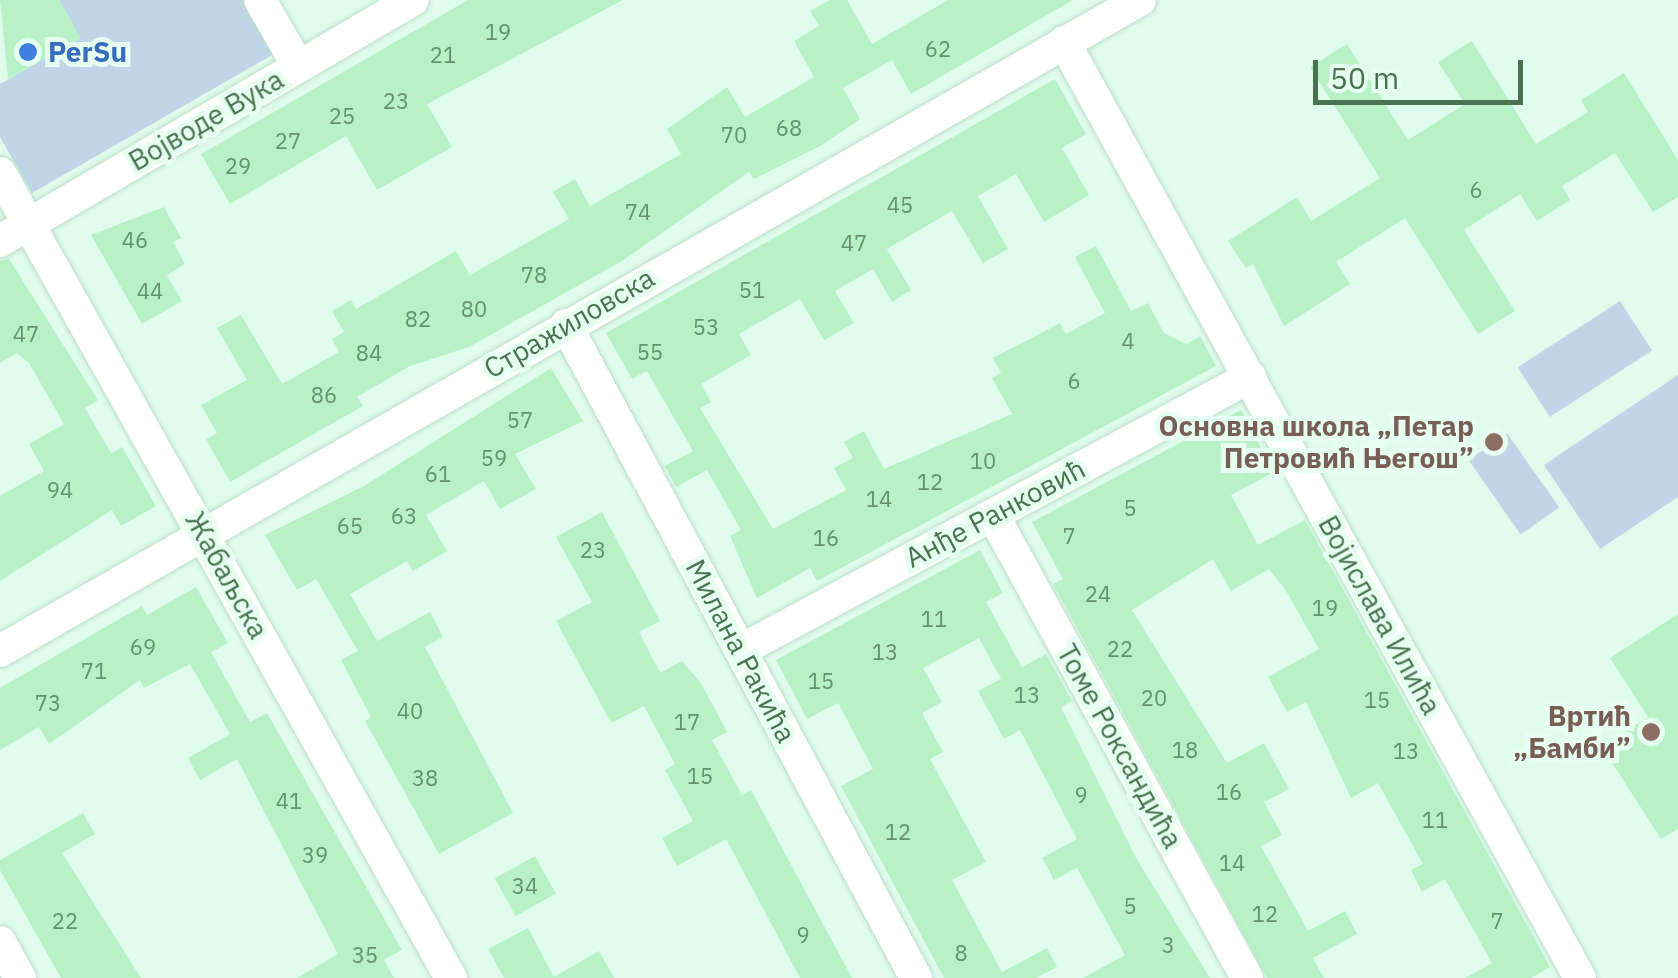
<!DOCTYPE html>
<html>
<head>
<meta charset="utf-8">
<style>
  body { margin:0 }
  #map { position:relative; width:1678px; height:978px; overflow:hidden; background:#e0fced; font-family:"IBM Plex Sans",sans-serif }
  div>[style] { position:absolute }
  .green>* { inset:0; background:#bfd6e9; transform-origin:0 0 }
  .building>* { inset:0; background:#b8f1c6; transform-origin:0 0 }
  .roads { filter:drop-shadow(0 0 2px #bcdfc8) drop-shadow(0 0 2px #bcdfc8) }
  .minor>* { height:32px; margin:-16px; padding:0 16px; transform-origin:16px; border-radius:16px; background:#fff }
  .dots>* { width:28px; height:28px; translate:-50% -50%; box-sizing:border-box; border:5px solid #e6fff1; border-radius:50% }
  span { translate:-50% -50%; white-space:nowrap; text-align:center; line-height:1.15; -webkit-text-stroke:10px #e6fff1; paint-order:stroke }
  .number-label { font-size:22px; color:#64926e }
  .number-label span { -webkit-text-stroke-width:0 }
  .shop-label { font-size:28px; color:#366cbe; font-weight:700 }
  .left { translate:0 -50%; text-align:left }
  .street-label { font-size:28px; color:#487250 }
  .education-label { font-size:28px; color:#785e54; font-weight:700 }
  .right { translate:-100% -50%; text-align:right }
  .scale { position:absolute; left:1313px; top:60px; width:210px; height:45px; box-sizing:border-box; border:5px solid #487250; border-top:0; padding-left:12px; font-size:30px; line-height:35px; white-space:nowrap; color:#487250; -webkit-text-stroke:8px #e6fff1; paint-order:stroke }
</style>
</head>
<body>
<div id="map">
  <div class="green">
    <i style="clip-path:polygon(59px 0,244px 0,274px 54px,32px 193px,0 137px,0 84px,80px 38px)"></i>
    <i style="left:1620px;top:301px;width:59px;height:122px;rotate:57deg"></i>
    <i style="clip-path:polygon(1678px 375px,1678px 497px,1600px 549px,1544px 465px)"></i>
    <i style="left:1507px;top:433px;width:91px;height:47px;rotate:55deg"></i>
  </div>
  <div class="building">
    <i style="clip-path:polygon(0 0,59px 0,80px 38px,8px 79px)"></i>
    <i style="clip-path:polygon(468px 0,623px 0,427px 104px,452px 147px,377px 190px,346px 136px,230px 204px,201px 154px)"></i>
    <i style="clip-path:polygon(830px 0,847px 0,872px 44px,948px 0,1073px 0,911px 94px,892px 60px,843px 88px,860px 119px,822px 145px,754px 179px,749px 172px,622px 261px,469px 347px,410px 366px,357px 397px,363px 406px,230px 482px,206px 439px,217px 433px,201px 405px,247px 380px,217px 328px,241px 315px,282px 384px,339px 352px,332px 339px,344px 332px,332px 311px,351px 300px,356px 309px,456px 251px,470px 275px,569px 219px,553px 192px,575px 179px,590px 206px,681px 154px,667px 129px,727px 87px,745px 117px,814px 77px,794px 41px,819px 26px,810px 11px)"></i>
    <i style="clip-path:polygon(1472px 41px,1536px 144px,1588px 112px,1581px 100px,1624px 73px,1678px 160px,1678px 197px,1653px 212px,1615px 153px,1562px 186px,1570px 200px,1537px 221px,1520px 194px,1464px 230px,1515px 311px,1478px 334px,1405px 218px,1336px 262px,1350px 284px,1284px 326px,1253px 264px,1246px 268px,1228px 241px,1297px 197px,1311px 221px,1380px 178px,1310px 67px,1347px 44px,1408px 140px,1465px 104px,1438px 62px)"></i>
    <i style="clip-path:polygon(1055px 79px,1086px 134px,1062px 148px,1089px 195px,1044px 222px,1016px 174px,978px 196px,1008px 249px,983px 263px,952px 211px,887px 249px,911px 290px,892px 302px,873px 269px,835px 291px,854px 323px,824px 340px,800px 299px,739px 334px,751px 355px,701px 384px,711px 402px,700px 408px,773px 529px,846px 490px,834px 468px,853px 458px,844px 442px,864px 431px,884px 469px,1012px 414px,992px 378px,1001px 373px,993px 358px,1060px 323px,1066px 334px,1105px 313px,1075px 257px,1096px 246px,1131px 311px,1148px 303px,1164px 333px,1186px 344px,1200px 336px,1216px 366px,817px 581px,810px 568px,757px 598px,730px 536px,741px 530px,707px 470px,676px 487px,665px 466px,693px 451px,647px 371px,632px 379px,606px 333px)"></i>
    <i style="clip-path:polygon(164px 207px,181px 238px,173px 242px,185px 264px,167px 275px,182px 301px,142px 324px,91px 235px)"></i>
    <i style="clip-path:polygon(9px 259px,98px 400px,85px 408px,111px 453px,122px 447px,156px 506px,121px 526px,112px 510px,0 581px,0 496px,44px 471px,29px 444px,64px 424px,29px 363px,17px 353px,0 363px,0 261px)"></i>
    <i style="clip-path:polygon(551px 368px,583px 421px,515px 454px,536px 489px,500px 509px,484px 481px,426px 515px,447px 551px,413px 571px,407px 561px,350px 594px,377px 641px,430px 612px,443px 637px,425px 647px,513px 813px,439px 854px,365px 721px,371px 717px,341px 660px,358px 651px,316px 579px,297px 590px,265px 535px,364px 486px)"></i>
    <i style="clip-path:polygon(1241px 410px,1274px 472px,1231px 495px,1258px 545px,1305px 520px,1550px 967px,1531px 978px,1465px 978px,1492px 963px,1445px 879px,1422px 892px,1411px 870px,1423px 864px,1378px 783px,1351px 798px,1306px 702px,1287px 712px,1268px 677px,1319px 649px,1285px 589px,1269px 569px,1231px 591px,1213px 559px,1132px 610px,1227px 763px,1264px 743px,1289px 789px,1264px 802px,1282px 835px,1261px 846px,1308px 931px,1345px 911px,1357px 934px,1313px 958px,1324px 978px,1267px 978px,1053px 584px,1063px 579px,1032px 522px)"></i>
    <i style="clip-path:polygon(602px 512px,660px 621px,639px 632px,660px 673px,682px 661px,701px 683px,727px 732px,712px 740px,742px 795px,751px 790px,852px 978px,800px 978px,726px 839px,677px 866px,662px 838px,693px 821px,665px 770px,675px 764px,644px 706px,611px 723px,556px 621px,592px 602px,556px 537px)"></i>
    <i style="clip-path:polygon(980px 550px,1003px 593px,986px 602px,1022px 667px,1046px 654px,1072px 701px,1061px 707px,1136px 858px,1210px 978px,1083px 978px,1125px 955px,1077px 868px,1054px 880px,1042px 858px,1077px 839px,1020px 730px,1004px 739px,978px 691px,1001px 679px,979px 638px,923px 668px,942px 702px,922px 713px,943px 752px,930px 759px,986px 862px,952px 880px,1002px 972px,1047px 948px,1057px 967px,1036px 978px,944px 978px,841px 786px,873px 769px,838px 703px,807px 719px,776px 660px)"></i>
    <i style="clip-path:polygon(196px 587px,228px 643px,211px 652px,250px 722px,267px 713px,402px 950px,384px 960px,394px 978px,297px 978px,338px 954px,237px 759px,200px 780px,188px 758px,230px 734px,190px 664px,144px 688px,140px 680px,49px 744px,39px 727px,0 750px,0 688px,142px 606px,147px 615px)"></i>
    <i style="clip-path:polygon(1678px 614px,1678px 829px,1661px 839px,1602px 747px,1648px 717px,1610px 658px)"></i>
    <i style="clip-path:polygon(83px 813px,95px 834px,62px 853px,141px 978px,61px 978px,0 870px,0 860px)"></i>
    <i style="left:535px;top:856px;width:43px;height:46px;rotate:61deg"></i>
    <i style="clip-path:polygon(528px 928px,554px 977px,599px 951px,614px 978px,504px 978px,488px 949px)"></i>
  </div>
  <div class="roads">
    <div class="minor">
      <i style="left:260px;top:0;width:76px;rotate:60.1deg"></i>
      <i style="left:1064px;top:42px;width:1069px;rotate:61.13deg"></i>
      <i style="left:0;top:173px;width:923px;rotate:60.74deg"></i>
      <i style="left:0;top:241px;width:478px;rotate:-30.3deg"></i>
      <i style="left:566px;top:325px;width:741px;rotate:61.81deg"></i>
      <i style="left:993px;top:515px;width:528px;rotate:61.25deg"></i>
      <i style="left:741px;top:650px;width:578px;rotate:-28.21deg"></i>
      <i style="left:0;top:651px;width:1313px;rotate:-29.73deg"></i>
      <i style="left:0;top:942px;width:41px;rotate:60.9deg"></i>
    </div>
  </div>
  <div class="dots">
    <i style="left:28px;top:52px;background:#3f7fe0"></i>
    <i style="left:1494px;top:442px;background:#8d6e63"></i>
    <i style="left:1651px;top:732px;background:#8d6e63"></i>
  </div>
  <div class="number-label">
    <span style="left:498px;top:32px">19</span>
    <span style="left:938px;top:49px">62</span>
    <span style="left:443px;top:55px">21</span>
    <span style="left:396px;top:101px">23</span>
    <span style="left:342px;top:116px">25</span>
    <span style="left:789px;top:128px">68</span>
    <span style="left:734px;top:135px">70</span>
    <span style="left:288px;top:141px">27</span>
    <span style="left:238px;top:166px">29</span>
    <span style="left:1476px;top:190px">6</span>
    <span style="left:900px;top:205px">45</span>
    <span style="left:638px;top:212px">74</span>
    <span style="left:135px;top:240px">46</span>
    <span style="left:854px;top:243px">47</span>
    <span style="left:534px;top:275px">78</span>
    <span style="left:752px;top:290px">51</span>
    <span style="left:150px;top:291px">44</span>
    <span style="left:474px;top:309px">80</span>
    <span style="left:418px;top:319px">82</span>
    <span style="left:706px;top:327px">53</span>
    <span style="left:26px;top:334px">47</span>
    <span style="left:1128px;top:341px">4</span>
    <span style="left:650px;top:352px">55</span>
    <span style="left:369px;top:353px">84</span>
    <span style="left:1074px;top:381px">6</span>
    <span style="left:324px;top:395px">86</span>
    <span style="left:520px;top:420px">57</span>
    <span style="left:494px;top:458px">59</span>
    <span style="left:983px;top:461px">10</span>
    <span style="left:438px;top:474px">61</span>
    <span style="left:930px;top:482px">12</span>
    <span style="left:60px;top:490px">94</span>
    <span style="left:879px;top:499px">14</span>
    <span style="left:1130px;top:508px">5</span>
    <span style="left:404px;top:516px">63</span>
    <span style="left:350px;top:526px">65</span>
    <span style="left:1069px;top:536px">7</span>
    <span style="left:826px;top:538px">16</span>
    <span style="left:593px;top:550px">23</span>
    <span style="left:1098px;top:594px">24</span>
    <span style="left:1325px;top:608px">19</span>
    <span style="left:934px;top:619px">11</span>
    <span style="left:143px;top:647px">69</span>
    <span style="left:1120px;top:649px">22</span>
    <span style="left:885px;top:652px">13</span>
    <span style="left:94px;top:671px">71</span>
    <span style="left:821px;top:681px">15</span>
    <span style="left:1027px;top:695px">13</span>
    <span style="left:1154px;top:698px">20</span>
    <span style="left:1377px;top:700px">15</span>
    <span style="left:48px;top:703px">73</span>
    <span style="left:410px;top:711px">40</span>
    <span style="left:687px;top:722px">17</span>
    <span style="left:1185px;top:750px">18</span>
    <span style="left:1406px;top:751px">13</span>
    <span style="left:700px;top:776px">15</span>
    <span style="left:425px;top:778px">38</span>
    <span style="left:1229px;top:792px">16</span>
    <span style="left:1081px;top:795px">9</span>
    <span style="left:289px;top:801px">41</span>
    <span style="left:1435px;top:820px">11</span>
    <span style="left:898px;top:832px">12</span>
    <span style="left:315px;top:855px">39</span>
    <span style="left:1232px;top:863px">14</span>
    <span style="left:525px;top:886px">34</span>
    <span style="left:1130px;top:906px">5</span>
    <span style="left:1265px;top:914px">12</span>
    <span style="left:65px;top:921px">22</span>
    <span style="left:1497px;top:921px">7</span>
    <span style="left:803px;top:935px">9</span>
    <span style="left:1168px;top:945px">3</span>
    <span style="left:961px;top:953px">8</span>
    <span style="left:365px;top:955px">35</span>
  </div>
  <div class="shop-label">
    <span class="left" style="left:48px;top:52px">PerSu</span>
  </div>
  <div class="street-label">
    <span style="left:206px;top:120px;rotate:-30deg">Војводе Вука</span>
    <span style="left:569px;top:323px;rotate:-30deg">Стражиловска</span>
    <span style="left:995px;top:513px;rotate:-28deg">Анђе Ранковић</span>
    <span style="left:227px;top:575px;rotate:61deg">Жабаљска</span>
    <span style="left:1380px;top:615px;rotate:61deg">Војислава Илића</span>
    <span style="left:741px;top:651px;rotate:62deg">Милана Ракића</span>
    <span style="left:1120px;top:746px;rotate:61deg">Томе Роксандића</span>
  </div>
  <div class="education-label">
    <span class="right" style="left:1474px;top:442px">Основна школа „Петар<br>Петровић Његош”</span>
    <span class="right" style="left:1631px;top:732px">Вртић<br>„Бамби”</span>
  </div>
  <div class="scale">50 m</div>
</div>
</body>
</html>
